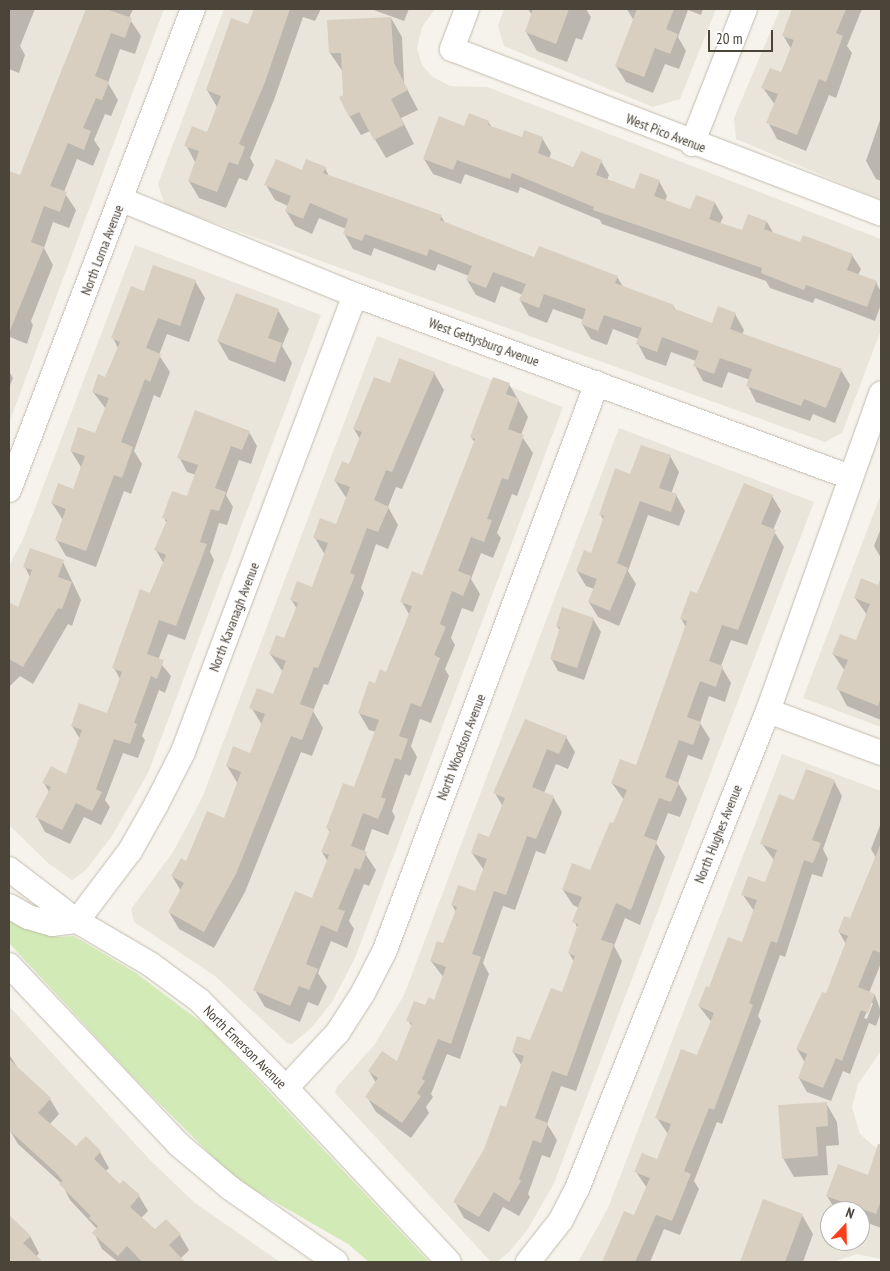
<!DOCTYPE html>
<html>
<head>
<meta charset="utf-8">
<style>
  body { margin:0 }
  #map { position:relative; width:890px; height:1271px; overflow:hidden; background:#f6f3ec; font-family:"PT Sans Narrow",sans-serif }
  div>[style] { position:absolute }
  .residential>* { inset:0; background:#eae5da }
  .green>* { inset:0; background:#d2eab5 }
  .shadow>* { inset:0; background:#0003 }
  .building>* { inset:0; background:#d8cfc1 }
  .roads { filter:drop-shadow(0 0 1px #c2bbae) drop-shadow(0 0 1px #c2bbae) }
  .minor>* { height:24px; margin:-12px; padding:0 12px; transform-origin:12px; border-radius:12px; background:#fff }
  span { translate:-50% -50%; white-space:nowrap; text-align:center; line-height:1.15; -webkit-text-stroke:4px #fff; paint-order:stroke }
  .street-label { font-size:14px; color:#4b4439 }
  .frame { position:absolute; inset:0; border:10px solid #4b4439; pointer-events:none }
  .north { position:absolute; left:820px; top:1201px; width:50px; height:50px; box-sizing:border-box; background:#fff; border:1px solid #b7b4b0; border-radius:50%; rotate:21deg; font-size:14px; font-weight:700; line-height:20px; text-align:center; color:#4b4439 }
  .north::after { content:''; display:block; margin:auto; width:18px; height:22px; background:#fc3f1d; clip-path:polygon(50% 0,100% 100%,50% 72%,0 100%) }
  .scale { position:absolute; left:708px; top:30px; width:65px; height:22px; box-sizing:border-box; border:2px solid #4b4439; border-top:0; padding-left:6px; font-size:15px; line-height:18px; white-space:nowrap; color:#4b4439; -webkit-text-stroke:4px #fff; paint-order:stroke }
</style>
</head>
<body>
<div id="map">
  <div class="residential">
    <i style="clip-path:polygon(9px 9px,164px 9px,9px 423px)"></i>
    <i style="clip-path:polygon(224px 9px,435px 9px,422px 27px,417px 48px,422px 65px,433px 77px,450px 86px,487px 87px,881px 239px,881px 330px,842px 433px,825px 442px,165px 205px,158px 184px)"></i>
    <i style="clip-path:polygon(504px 9px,716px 9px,680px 99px,653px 107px,504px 46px,498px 26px)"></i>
    <i style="clip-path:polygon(780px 9px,881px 9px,881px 200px,736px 139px,734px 118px)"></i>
    <i style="clip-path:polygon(135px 245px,321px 315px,148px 773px,112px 836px,85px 871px,72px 880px,48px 863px,9px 825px,9px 566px,24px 537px)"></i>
    <i style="clip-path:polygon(377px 336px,563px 407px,355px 958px,332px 1002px,312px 1027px,292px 1044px,287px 1043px,215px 976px,134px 922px,131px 909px,173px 852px,202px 798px)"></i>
    <i style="clip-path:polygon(619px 428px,814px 502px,554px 1183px,528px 1229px,509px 1252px,497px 1262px,491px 1262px,335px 1093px,337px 1087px,375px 1044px,404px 995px)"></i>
    <i style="clip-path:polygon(881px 494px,881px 727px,803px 698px)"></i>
    <i style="clip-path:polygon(evenodd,782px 754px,881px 791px,881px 1051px,858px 1084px,852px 1107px,860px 1134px,881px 1152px,881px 1259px,857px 1254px,833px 1262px,578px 1262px,608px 1208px,782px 754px,830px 1211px,860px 1211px,860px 1241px,830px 1241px,830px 1211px)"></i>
    <i style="clip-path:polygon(9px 1006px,151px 1161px,195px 1203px,280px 1262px,9px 1262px)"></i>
  </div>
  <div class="green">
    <i style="clip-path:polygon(9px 915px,42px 934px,58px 937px,74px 936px,136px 973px,209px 1028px,429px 1262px,369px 1262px,348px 1244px,256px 1191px,224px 1168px,133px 1077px,9px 943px)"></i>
  </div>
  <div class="shadow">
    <i style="clip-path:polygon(9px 9px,35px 9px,20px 46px,25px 55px,19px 73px,9px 69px)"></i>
    <i style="clip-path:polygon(86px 9px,133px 9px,129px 18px,141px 36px,135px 54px,120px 49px,108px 83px,118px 100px,111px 116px,105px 114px,94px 140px,100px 149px,93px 166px,77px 159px,64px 192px,76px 210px,69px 228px,53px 222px,44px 248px,53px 265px,31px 321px,33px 325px,27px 344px,10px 337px,9px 340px,9px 182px,12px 173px,21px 177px,64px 65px,67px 66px)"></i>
    <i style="clip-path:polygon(255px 9px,321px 9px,315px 21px,303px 17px,274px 100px,250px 158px,254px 165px,247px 181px,239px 178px,226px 208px,199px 198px,189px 181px,195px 162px,186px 145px,207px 133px,217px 107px,207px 90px,249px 26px)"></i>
    <i style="clip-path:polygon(371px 9px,409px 9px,404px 21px)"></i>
    <i style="clip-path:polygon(528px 9px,586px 9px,591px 17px,582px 40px,576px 38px,567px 62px,537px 51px,526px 32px,532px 15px)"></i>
    <i style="clip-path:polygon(627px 9px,703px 9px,701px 15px,688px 10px,678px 37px,686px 51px,679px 69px,665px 64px,653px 93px,626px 82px,616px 66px,634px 21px)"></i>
    <i style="clip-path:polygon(802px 9px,862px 9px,847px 46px,852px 53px,836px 98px,829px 95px,806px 151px,777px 139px,768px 122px,775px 105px,763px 88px,782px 74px,791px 49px,783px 35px,797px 20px)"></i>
    <i style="clip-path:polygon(391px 18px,402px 37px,404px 83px,418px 110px,401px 118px,414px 144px,386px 158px,370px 131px,361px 135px,350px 117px,340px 98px,345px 96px,343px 72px,330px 53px)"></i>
    <i style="clip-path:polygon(881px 117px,881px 181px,876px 179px,866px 161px)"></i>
    <i style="clip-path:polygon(488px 122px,492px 127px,523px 139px,542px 138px,551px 153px,549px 159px,574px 169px,601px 161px,609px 175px,607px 180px,635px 191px,659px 181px,667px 196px,665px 201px,691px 211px,715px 203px,723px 217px,720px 224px,742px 232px,767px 222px,774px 234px,800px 244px,852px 255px,861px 269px,858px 275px,876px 282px,881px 292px,881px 304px,875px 321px,815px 298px,813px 303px,770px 288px,766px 281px,602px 224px,600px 220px,520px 187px,518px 193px,465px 174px,461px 184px,433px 174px,424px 159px,465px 127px)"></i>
    <i style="clip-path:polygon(325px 168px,329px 176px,441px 216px,445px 223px,535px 258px,617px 277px,624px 288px,673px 306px,677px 311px,712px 324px,735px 314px,744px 330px,742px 335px,841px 370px,850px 385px,835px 423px,813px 414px,810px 421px,756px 402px,748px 386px,750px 380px,728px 372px,722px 388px,703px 381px,695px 366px,696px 361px,671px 352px,666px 366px,646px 359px,638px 344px,639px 339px,613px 329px,607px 345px,591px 339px,582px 324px,584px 320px,553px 309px,547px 323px,529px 316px,520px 300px,523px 295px,501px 286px,495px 303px,476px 295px,467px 280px,469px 276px,438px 264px,435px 271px,374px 248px,371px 256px,353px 249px,344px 233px,346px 229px,319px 218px,312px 234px,295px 226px,286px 211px,288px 206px,275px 200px,266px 185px,302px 171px)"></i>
    <i style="clip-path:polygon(195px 281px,205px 298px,189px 342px,167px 334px,159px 355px,170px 372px,160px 398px,154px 395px,134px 451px,142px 464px,131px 494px,124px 491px,96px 567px,66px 556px,56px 539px,63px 520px,52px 503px,74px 491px,81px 467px,71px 451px,96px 435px,106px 409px,93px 392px,106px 379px,118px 348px,113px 338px,145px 292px)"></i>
    <i style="clip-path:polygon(278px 310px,289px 329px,282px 346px,292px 363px,285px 382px,229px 360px,218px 341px)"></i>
    <i style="clip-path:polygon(9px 371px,13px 378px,9px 388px)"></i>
    <i style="clip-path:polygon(434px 373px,444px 390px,402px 489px,396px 487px,388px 507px,398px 525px,388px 549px,376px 544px,361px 588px,364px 593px,328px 685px,324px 684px,313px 711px,323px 728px,312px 756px,301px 752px,245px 892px,214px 948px,179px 929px,169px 912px,181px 891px,172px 876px,225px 820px,238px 784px,227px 766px,251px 754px,262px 725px,251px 707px,274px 696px,283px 672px,270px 654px,285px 640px,297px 609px,291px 599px,313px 588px,325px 555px,315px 538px,336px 525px,347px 499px,335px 481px,350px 466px,360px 439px,354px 429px,391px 385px)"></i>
    <i style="clip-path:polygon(509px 384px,528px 417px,521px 435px,533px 453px,517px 496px,512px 494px,497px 533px,501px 538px,493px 558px,481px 553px,471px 579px,480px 594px,473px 612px,462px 608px,451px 638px,455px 645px,445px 669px,449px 676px,431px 723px,420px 719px,411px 746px,417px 757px,410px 776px,405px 774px,392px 811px,395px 817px,388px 835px,372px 829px,364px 852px,376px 870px,369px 886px,364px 884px,349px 921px,354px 929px,347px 948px,331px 941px,318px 973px,327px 987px,318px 1006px,308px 1002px,300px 1022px,265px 1007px,255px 990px,312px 900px,328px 862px,322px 852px,330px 832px,327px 828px,355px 789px,376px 732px,369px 730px,359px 713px,387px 673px,410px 616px,402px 602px,423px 576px,475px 443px,471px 437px)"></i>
    <i style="clip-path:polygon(249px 432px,257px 446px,251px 464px,239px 460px,226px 495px,233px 507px,227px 525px,219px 523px,210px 552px,214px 560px,185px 640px,168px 634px,158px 660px,171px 676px,165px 693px,159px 690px,142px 736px,145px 740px,138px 758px,123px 753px,105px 800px,110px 807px,101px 825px,84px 817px,70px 844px,45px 832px,37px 817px,49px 792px,44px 783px,67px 775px,80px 739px,72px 726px,107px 714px,120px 679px,114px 668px,164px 564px,156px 550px,167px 524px,164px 518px,188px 498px,196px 475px,187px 472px,179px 457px)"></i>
    <i style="clip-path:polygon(670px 456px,679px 472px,671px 494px,676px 495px,685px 511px,679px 526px,648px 515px,628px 571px,636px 584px,619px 626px,598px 617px,589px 602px,594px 589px,586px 586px,577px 571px,592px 554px,604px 521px,600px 514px,631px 475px)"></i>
    <i style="clip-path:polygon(772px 496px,781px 511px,773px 530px,784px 547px,747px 645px,731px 640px,721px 666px,731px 683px,725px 702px,709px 696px,700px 723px,710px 739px,702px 760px,688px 755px,678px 783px,687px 799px,680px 817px,668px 813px,656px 843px,665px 857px,640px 925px,625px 918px,614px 946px,622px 961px,576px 1091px,561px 1086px,547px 1124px,557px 1140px,550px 1158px,542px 1155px,528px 1194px,530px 1197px,519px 1216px,503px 1207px,489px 1232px,464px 1218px,455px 1202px,507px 1109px,522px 1066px,513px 1052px,531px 1042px,563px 994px,574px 962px,569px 953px,578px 929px,574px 921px,579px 908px,573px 905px,563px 890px,591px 872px,614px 825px,624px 800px,612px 783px,637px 767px,686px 628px,681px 618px)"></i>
    <i style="clip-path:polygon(881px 528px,881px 558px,874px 546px)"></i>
    <i style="clip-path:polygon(63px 562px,81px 600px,72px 626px,68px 624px,33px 684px,20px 676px,9px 687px,9px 603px,18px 609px,30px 577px,25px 567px)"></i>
    <i style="clip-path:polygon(881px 578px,881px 720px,847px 706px,838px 689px,845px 671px,833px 654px,856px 642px,867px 615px,855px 598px,878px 586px)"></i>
    <i style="clip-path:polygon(593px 619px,601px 632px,584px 680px,558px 671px,551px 658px,560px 631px,557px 626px)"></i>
    <i style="clip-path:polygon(525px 721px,566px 737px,575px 752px,568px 769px,556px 764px,544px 793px,553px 797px,562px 812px,545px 854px,536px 851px,515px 910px,503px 906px,483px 963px,489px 974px,460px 1059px,447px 1054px,431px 1094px,433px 1097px,426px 1107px,429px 1113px,411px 1138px,376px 1112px,367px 1097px,376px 1083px,369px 1071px,397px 1063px,412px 1027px,408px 1020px,435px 1001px,444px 978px,431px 961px,444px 945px,456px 912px,452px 905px,476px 893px,484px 870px,472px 853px,490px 839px,503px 807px,495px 793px)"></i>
    <i style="clip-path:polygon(834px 781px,842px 796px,823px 849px,828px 859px,822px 877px,812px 874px,785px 957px,780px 955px,758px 1016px,761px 1021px,722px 1124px,717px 1122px,694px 1181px,699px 1189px,680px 1235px,664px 1229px,650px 1262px,604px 1262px,625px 1213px,635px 1217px,647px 1188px,636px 1172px,657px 1161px,668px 1134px,657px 1118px,698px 1056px,712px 1023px,699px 1006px,742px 943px,754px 911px,743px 895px,765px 883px,774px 860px,762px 844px,795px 801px)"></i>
    <i style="clip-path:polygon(evenodd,881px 823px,881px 963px,869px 993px,875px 995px,881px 1012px,876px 1026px,869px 1023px,850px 1074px,843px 1071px,831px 1101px,807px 1092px,799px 1078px,805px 1063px,797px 1049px,826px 995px,846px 944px,839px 932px,850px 920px,876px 858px,871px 849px,881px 823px,871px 1003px,873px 1003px,867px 1019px,864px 1018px,871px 1003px)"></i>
    <i style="clip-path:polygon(9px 1054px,21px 1073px,50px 1099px,59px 1114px,50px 1124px,76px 1148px,86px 1138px,100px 1152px,109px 1168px,105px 1172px,120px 1186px,139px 1196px,148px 1211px,141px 1218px,155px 1231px,166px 1220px,180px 1235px,189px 1250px,180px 1259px,184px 1262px,118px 1262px,102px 1249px,94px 1233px,97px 1229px,70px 1200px,62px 1184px,18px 1144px,9px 1129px)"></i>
    <i style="clip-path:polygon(826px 1103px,837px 1122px,839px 1145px,826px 1146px,828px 1175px,794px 1177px,783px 1158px)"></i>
    <i style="clip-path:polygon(874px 1162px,881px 1164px,881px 1228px,860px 1220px,860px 1211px,836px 1211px,827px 1196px,868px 1176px)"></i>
    <i style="clip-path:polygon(802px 1215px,813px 1234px,803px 1262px,744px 1262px,743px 1260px)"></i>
    <i style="clip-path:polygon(9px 1217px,30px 1236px,39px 1253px,36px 1257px,42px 1262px,9px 1262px)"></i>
  </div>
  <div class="building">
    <i style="clip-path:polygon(86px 9px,106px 9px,132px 18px,125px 38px,111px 33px,95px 76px,109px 82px,102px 100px,96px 98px,83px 128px,91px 131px,84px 150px,68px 143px,50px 186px,67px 192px,60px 212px,44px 206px,31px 242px,44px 247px,9px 333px,9px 171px,20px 175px)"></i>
    <i style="clip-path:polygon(254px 9px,290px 9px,265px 82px,239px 144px,245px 147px,238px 165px,229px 162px,217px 192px,188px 181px,199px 151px,184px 146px,192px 126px,207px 132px,221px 96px,206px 90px,231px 18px,248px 24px)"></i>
    <i style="clip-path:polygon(533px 9px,569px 9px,556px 44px,525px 32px)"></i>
    <i style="clip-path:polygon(637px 9px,674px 9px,666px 29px,678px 34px,670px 54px,655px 48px,644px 77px,615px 66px)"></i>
    <i style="clip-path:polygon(792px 9px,846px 9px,836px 33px,843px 36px,826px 82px,819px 79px,797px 135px,766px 123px,778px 94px,761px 88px,770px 68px,781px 72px,794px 40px,782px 36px)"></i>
    <i style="clip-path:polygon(391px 17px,394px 63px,408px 90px,391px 99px,404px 125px,374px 140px,359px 112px,349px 117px,339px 97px,343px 95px,341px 53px,329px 53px,327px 20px)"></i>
    <i style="clip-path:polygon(469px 113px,489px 121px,488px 125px,522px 137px,524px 130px,543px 137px,538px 153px,573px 167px,581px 151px,602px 160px,596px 175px,634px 189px,640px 173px,660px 180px,654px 196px,690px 209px,696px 195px,715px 202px,709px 219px,742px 230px,748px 214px,767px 221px,764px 229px,800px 242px,803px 235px,853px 254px,847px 270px,877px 281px,867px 307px,806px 285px,804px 290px,761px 273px,762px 268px,593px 210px,594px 207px,512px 173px,510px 179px,457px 160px,453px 170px,423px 159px,439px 116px,464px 126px)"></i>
    <i style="clip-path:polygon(276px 159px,302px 170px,306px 159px,326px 167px,323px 173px,442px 215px,440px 220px,534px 257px,539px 246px,618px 276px,615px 283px,674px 305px,673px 308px,712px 323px,718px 306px,736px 313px,730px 329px,842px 369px,826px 408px,804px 399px,801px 406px,746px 386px,752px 369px,720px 358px,714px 374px,693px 366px,699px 351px,662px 337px,657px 352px,636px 344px,642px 328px,604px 315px,598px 331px,581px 324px,586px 309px,544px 294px,539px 308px,519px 300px,526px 284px,493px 272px,486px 288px,466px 280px,472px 266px,429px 249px,427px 256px,365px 234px,362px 241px,343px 234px,348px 219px,310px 203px,303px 219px,285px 211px,291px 196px,264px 185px)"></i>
    <i style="clip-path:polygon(153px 265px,196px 280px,180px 326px,158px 318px,146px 348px,161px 354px,150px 382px,145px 379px,121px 442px,133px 447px,122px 478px,114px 475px,86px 551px,55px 540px,66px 509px,51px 503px,58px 483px,73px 489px,85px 456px,70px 451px,78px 427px,95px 433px,109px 398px,92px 392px,98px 374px,105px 377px,120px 342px,111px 338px,131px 286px,144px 291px)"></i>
    <i style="clip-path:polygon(236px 293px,279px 309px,268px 338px,282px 343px,275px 363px,217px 341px)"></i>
    <i style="clip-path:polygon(399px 358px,435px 372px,392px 472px,386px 470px,374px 500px,389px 507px,378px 532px,367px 528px,350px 573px,355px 575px,318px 668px,314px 667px,300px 704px,314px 709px,302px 740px,291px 736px,236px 874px,204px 932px,168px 912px,184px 883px,171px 876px,181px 858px,186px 861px,207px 811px,224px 818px,241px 772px,226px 766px,233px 746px,250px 753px,265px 714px,249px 708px,257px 688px,273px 694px,286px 661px,269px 654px,276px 635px,284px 638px,298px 603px,290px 600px,297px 581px,312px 587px,328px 543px,313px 538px,320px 518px,336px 524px,350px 487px,334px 481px,342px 461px,349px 464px,362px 432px,353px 429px,374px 377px,390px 383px)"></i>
    <i style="clip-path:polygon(493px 377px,510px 383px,506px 394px,519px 399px,508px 429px,524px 435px,508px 480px,502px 478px,487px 519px,492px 520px,484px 542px,471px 537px,458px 571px,471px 576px,463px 596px,452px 591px,440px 624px,446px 627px,434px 655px,440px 658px,421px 707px,411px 703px,399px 736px,408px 739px,401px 760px,395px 758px,381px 797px,386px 799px,378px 819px,363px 813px,351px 846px,367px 852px,360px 870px,355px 868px,338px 909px,345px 911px,337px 932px,321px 925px,306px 964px,318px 969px,309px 990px,299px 986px,290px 1006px,253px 990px,295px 891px,312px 898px,329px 855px,321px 852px,330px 830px,326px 828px,343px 783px,354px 787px,379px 720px,358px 713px,369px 681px,375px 683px,380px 669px,386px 672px,412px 606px,400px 602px,412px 571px,422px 575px,475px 439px,470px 437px)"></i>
    <i style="clip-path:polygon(195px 410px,250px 431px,242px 450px,231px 446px,215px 488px,226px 492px,219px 511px,211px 509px,200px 542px,207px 544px,176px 626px,159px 620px,147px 654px,164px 660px,157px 679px,151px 676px,134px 723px,137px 724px,130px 744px,114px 739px,96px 789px,102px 792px,92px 811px,76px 803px,62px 830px,35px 817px,51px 787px,42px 783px,51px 766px,66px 774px,82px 730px,71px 726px,79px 703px,107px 713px,122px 672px,112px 668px,140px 589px,150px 593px,166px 555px,154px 550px,167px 520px,162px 518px,172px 491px,187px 496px,198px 465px,177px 458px)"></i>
    <i style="clip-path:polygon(641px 445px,671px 455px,659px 488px,677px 494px,671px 512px,640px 501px,617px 563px,628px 568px,610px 611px,588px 602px,597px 579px,576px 571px,584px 550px,591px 553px,604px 516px,599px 515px,615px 468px,630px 474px)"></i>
    <i style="clip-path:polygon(744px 483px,773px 495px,761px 524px,776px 530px,738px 630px,722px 625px,709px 661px,723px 666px,716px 687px,700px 681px,687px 717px,701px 722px,693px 745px,679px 740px,665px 777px,679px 783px,671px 802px,659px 798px,644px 836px,657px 841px,631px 910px,616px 903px,601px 940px,614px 944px,567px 1076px,552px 1071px,535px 1118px,548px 1123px,541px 1143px,533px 1140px,519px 1179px,521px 1181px,509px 1202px,494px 1192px,479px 1217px,453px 1202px,484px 1149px,500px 1105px,506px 1107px,524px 1056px,512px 1052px,517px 1036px,530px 1040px,551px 988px,562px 992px,575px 956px,568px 953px,578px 924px,572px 922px,582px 897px,562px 890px,572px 863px,590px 870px,610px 822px,613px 823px,627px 790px,611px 783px,620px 759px,636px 765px,687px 621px,680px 619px,690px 591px,697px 593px)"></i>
    <i style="clip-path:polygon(30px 548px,64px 560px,58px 577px,72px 582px,62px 609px,58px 608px,23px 667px,9px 659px,9px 602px,18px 607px,32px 570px,23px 567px)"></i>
    <i style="clip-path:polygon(861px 578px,878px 585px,881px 578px,881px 697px,878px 706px,836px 689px,848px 660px,832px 654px,840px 634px,856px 640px,870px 604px,854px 598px)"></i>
    <i style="clip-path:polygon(562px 607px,594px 618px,577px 668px,550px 659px,560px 627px,556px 626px)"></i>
    <i style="clip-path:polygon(525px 719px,567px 736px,559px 754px,547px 749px,532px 787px,554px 796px,536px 839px,527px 836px,506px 895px,494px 891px,472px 954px,481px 957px,451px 1044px,438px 1039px,422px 1079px,425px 1081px,417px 1093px,421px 1096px,402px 1123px,365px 1097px,378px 1078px,368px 1071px,382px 1051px,397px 1061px,412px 1023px,406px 1021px,414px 1001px,425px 1005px,429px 997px,434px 1000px,446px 967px,430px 961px,437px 941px,443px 943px,457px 907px,451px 905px,458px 885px,475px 891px,487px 859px,471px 853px,478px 833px,489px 837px,505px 798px,493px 793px)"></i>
    <i style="clip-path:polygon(806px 769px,835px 780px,812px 840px,821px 843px,813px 863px,804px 860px,777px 943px,771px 941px,749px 1003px,753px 1005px,714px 1110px,709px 1108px,684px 1171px,691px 1174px,672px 1221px,656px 1215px,635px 1262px,602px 1262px,624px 1211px,634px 1215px,650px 1178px,634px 1172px,642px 1153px,657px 1159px,671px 1124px,655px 1118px,681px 1049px,697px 1055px,714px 1013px,698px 1006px,706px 986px,709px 987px,728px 937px,742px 942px,757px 900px,741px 895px,748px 876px,765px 882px,777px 850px,760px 844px,779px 794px,794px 800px)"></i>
    <i style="clip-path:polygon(881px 843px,881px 953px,873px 950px,858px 987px,875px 994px,868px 1013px,861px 1010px,842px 1061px,836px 1058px,823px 1088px,798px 1078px,807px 1054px,796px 1049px,822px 992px,826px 993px,848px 936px,838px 932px,844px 916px,850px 918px)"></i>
    <i style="clip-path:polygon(9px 1059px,51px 1098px,38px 1113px,76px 1146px,86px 1136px,101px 1151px,94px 1159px,120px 1184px,123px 1180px,140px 1195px,130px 1207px,155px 1229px,166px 1219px,181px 1234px,169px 1245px,185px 1262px,142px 1262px,127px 1246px,118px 1256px,92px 1233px,98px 1226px,89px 1218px,91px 1216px,59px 1184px,63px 1181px,55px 1172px,9px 1130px)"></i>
    <i style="clip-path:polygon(827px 1102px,828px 1126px,816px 1127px,818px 1156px,782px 1159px,778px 1105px)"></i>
    <i style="clip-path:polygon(878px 1144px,881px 1144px,881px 1200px,876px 1214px,826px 1196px,838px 1164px,868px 1175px)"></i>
    <i style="clip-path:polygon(763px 1199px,803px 1214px,785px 1262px,740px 1262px)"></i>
    <i style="clip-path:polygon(9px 1215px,31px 1236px,23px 1243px,43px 1262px,9px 1262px)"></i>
  </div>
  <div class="roads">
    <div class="minor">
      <i style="left:467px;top:9px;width:43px;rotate:110.6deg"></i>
      <i style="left:452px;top:49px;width:460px;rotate:21deg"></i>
      <i style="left:692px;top:144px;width:145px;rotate:-68.6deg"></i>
      <i style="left:122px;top:200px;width:252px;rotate:22.2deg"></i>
      <i style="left:355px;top:295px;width:527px;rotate:20.19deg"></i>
      <i style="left:9px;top:490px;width:515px;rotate:-69.07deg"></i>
      <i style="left:768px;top:711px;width:121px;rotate:20.4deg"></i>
      <i style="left:9px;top:869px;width:86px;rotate:37.4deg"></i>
      <i style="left:77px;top:921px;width:85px;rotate:30.5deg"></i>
      <i style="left:150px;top:964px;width:61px;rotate:36.3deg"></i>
      <i style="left:199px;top:1000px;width:124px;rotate:45.3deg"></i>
      <i style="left:286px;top:1088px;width:238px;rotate:46.9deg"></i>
      <i style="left:9px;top:906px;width:22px;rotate:30deg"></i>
      <i style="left:28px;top:917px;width:25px;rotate:16deg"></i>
      <i style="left:52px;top:924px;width:25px;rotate:-7deg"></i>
      <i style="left:77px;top:921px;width:88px;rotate:-52.9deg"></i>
      <i style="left:130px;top:851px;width:53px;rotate:-60.5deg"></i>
      <i style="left:156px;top:805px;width:59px;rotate:-63deg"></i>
      <i style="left:183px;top:752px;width:488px;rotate:-69.4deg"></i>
      <i style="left:9px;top:965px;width:246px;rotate:46.6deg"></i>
      <i style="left:178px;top:1144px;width:68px;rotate:40.2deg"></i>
      <i style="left:230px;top:1188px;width:129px;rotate:34.9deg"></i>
      <i style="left:286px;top:1088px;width:76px;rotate:-47.1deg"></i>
      <i style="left:338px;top:1032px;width:46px;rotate:-57.3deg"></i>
      <i style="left:363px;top:993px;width:48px;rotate:-62.9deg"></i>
      <i style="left:385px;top:950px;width:605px;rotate:-69.5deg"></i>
      <i style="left:528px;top:1262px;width:53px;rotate:-51.8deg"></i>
      <i style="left:561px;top:1220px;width:35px;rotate:-63deg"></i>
      <i style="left:577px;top:1189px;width:515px;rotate:-68.22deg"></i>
      <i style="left:768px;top:711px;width:337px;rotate:-70.4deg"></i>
    </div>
  </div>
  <div class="street-label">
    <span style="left:666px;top:133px;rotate:21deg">West Pico Avenue</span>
    <span style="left:102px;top:250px;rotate:-69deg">North Lorna Avenue</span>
    <span style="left:484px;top:342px;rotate:20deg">West Gettysburg Avenue</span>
    <span style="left:234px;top:617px;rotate:-69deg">North Kavanagh Avenue</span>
    <span style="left:461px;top:747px;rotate:-69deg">North Woodson Avenue</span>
    <span style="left:718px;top:834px;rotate:-68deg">North Hughes Avenue</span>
    <span style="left:245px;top:1047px;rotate:45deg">North Emerson Avenue</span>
  </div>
  <div class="frame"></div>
  <div class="north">N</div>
  <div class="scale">20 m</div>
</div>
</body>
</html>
